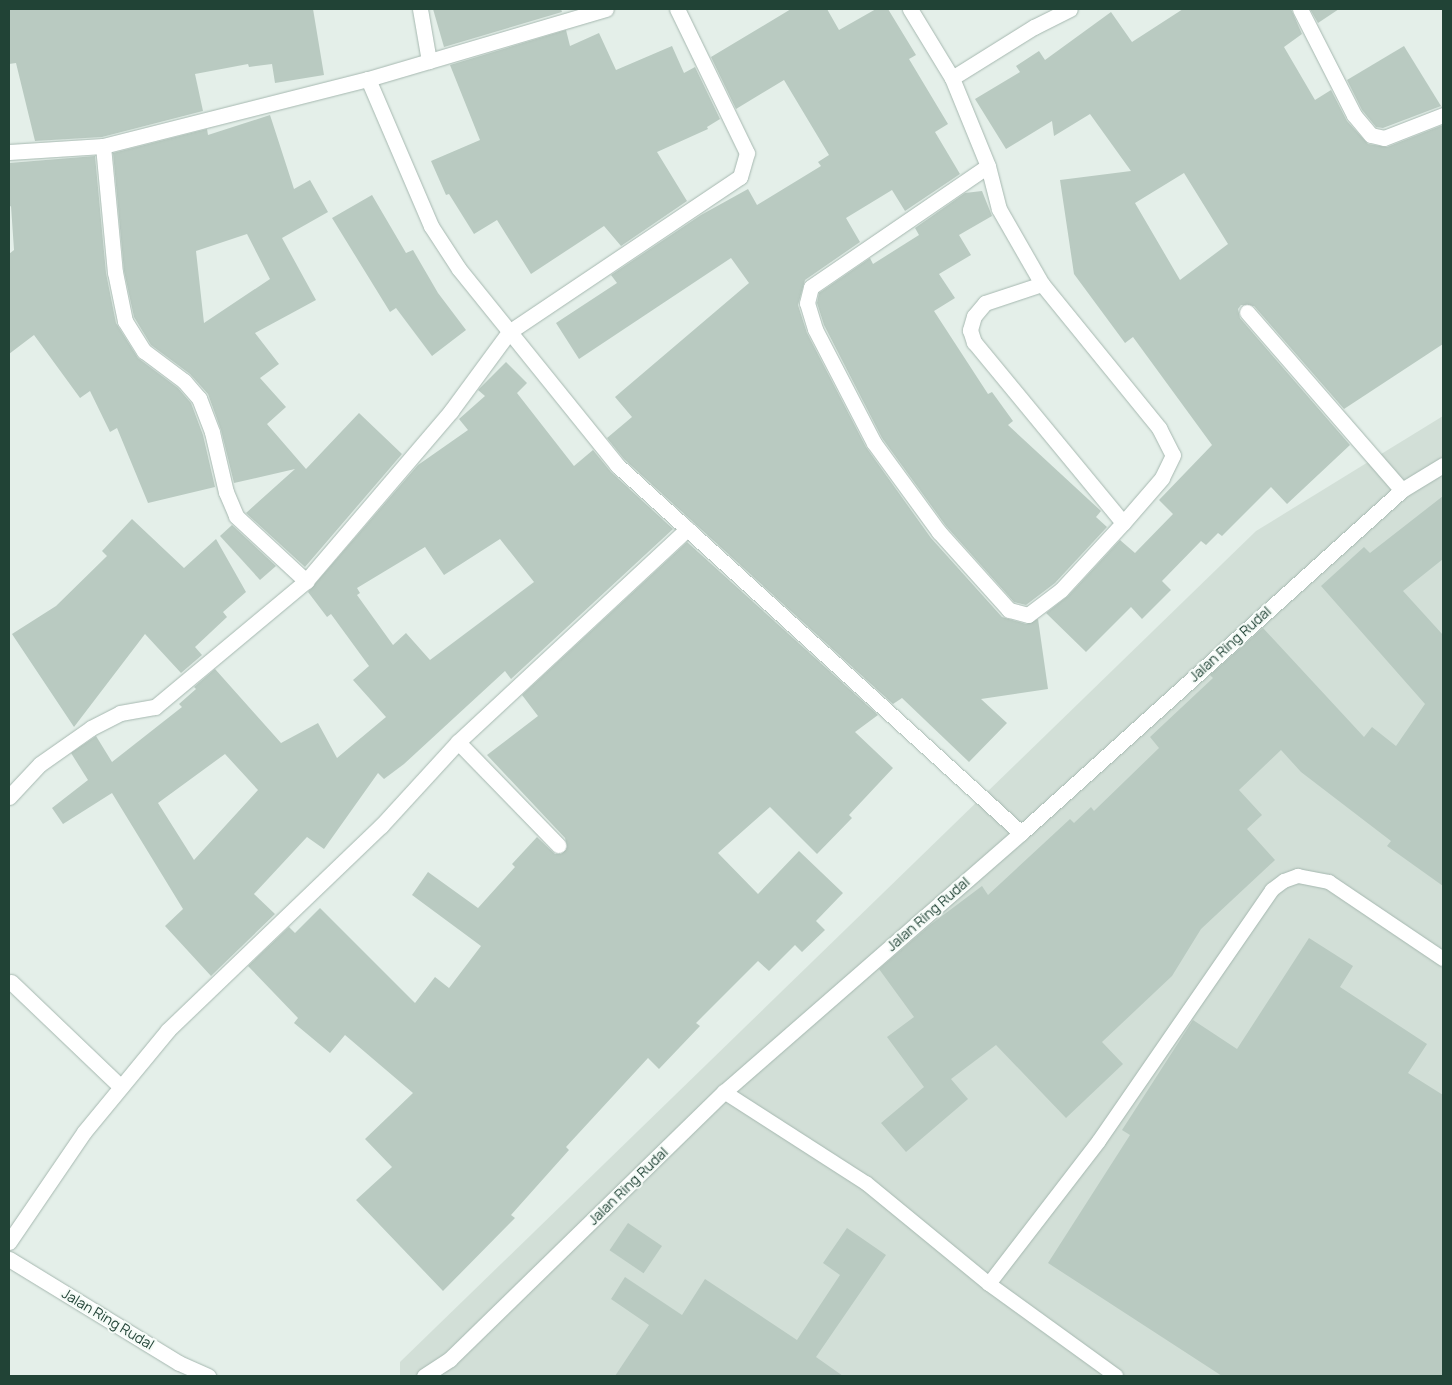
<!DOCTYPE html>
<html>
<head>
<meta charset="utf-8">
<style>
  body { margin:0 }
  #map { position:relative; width:1452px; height:1385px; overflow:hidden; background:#e4efe9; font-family:Manrope,sans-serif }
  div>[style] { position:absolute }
  .built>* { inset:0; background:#d2dfd7 }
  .building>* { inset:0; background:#b9cac1; transform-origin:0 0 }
  .roads { filter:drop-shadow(0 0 1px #a6b8b0) drop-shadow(0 0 1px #a6b8b0) }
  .lane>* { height:14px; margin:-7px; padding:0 7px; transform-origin:7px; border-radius:7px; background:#fff }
  .street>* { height:15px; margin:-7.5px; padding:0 7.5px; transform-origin:7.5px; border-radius:7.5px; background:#fff }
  span { translate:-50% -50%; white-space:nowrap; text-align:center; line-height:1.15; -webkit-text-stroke:4px #f5fbf7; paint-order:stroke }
  .street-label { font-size:14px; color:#214336 }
  .frame { position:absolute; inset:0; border:10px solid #214336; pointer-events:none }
</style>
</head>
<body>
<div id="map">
  <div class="built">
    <i style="clip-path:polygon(1443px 416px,1443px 1376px,400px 1376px,400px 1362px,1256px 531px)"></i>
  </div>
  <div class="building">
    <i style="clip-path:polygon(9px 9px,313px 9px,324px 75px,275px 83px,272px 64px,249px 67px,248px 64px,195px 74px,203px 111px,102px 137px,35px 141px,16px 63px,9px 64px)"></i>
    <i style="clip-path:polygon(433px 9px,561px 9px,562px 12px,444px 47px)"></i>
    <i style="clip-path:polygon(791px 9px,827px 9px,839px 30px,876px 9px,888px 9px,916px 55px,909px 59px,948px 124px,935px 132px,960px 174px,905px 211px,892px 190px,846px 218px,860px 242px,805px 280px,798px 305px,807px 333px,866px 447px,931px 538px,1002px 617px,1026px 624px,1038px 619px,1048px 689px,981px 699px,1007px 723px,969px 762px,902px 698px,893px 704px,624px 459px,607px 438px,632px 417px,615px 397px,749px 283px,731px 258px,579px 359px,556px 323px,617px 283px,611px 275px,701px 215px,748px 189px,757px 205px,821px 166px,818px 162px,829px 155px,784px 80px,736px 109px,711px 57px)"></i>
    <i style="clip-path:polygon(evenodd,1183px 9px,1291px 9px,1302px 34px,1284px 47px,1315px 100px,1331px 90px,1347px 121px,1368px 144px,1387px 147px,1443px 125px,1443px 344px,1344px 409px,1254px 306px,1241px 305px,1238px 309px,1240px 318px,1350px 445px,1287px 504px,1271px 487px,1222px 536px,1218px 533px,1206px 545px,1201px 541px,1162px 581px,1171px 590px,1142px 619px,1131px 607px,1086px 652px,1046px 613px,1068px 596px,1120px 540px,1135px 553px,1173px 514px,1159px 500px,1212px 445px,1133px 337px,1125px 343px,1074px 274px,1060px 180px,1131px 171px,1090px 114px,1054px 136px,1052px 121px,1006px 149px,975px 99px,1020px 72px,1016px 66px,1039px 51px,1045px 60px,1111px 12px,1132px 42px,1183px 9px,1184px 173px,1228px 244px,1180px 280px,1135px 203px,1184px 173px)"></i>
    <i style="clip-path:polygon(1310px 9px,1339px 9px,1318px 23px)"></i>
    <i style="clip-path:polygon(566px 30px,570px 46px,599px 33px,616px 70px,672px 46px,684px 73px,695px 67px,720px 119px,707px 127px,708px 129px,657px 152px,687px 201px,621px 246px,604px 226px,531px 274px,497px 220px,474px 234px,449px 194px,446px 195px,431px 161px,480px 140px,450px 65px)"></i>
    <i style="clip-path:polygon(1404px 46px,1441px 106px,1383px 128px,1376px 127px,1362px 110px,1347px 80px)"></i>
    <i style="clip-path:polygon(evenodd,270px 115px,294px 189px,310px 180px,328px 212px,282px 238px,316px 300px,255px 333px,279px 364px,260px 378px,286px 407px,267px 424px,306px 469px,359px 413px,402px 454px,305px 567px,246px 513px,295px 469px,234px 483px,221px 430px,208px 394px,190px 374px,151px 345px,134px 317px,124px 271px,113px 153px,207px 129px,208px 135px,270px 115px,247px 234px,270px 279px,204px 323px,196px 251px,247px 234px)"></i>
    <i style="clip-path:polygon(95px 156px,106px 273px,116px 323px,138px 358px,178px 388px,191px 403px,203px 435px,215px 487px,148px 503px,117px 428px,110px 432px,90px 391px,80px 398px,34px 335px,9px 354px,9px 254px,14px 250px,11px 206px,9px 207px,9px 163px)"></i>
    <i style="clip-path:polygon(982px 191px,992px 216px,959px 235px,971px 255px,939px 274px,955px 298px,934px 311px,988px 394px,992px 392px,1013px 421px,1008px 425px,1101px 511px,1096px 517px,1107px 527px,1055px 583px,1026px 605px,1014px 602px,946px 526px,882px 438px,824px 325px,817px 303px,819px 293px,870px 258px,873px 264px,919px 235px,915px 228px,965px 193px)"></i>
    <i style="clip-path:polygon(372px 195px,406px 253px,413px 250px,438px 293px,466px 330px,432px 356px,396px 308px,390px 312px,332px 218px)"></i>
    <i style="clip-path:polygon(evenodd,506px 362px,527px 383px,517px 393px,574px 466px,593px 450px,611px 472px,673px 529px,511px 679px,505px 671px,404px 764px,384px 779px,378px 773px,324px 849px,307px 837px,254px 894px,275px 914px,211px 976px,165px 926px,183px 909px,112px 793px,63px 824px,52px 808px,88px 780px,71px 753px,96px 736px,112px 762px,182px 707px,179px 704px,196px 689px,194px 687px,215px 669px,281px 743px,318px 723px,337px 758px,386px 717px,353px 680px,369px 666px,331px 614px,327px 617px,308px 592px,418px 465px,468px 430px,459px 419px,485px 396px,478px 390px,506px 362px,500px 539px,534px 582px,430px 660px,406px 633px,393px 645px,357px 595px,360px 593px,357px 588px,425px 547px,444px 575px,500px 539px,506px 362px,225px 754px,258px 790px,194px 860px,158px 803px,225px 754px)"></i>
    <i style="clip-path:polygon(1443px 496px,1443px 559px,1403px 591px,1443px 635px,1443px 886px,1387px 846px,1391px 841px,1301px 772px,1281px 750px,1239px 790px,1262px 815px,1247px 829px,1275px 860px,1201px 929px,1172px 976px,1102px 1042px,1123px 1064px,1066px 1118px,996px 1045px,951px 1079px,968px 1099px,906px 1152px,881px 1123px,924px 1087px,887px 1037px,914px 1017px,879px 969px,930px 925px,982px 886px,988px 895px,1070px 819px,1074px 823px,1091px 807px,1094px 811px,1159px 748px,1150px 737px,1213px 678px,1210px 675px,1263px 628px,1364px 737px,1372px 727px,1396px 746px,1425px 704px,1321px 586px,1364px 547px,1370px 553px)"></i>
    <i style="clip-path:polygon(132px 519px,184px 568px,216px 539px,246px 592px,223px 612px,227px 617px,195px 647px,202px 655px,181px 673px,145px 634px,74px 727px,12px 634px,56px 606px,107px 556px,102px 551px)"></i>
    <i style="clip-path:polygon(232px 525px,276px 566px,260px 580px,220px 536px)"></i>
    <i style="clip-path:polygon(687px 542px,878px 715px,855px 732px,893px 768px,849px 815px,852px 818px,817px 854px,770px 807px,718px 853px,758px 894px,799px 851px,843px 893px,816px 921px,825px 930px,802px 952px,795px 945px,769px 971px,758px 961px,696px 1023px,700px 1026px,659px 1069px,648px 1058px,566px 1147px,569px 1150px,511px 1215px,515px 1218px,443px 1291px,356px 1200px,392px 1167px,365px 1139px,413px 1093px,345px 1035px,330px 1053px,294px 1023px,298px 1018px,248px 966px,289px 927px,295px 933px,320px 908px,415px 1003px,435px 977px,449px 988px,481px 946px,412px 895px,428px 872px,478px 908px,515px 867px,512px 864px,537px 837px,555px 854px,561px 854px,567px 847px,565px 838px,487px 755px,538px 716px,522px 695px)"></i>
    <i style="clip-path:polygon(1309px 938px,1353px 966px,1340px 987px,1427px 1044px,1408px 1073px,1443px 1095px,1443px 1376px,1222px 1376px,1048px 1263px,1130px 1135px,1122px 1130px,1193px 1020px,1237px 1049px)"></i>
    <i style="left:628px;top:1223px;width:41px;height:33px;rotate:34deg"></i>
    <i style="clip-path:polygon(847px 1228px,886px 1255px,816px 1357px,843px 1376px,615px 1376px,649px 1325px,611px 1299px,625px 1277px,682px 1315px,705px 1279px,797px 1340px,840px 1275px,823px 1263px)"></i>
  </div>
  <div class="roads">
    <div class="lane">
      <i style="left:724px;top:1092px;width:169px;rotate:32.7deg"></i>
      <i style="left:866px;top:1183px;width:159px;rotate:39.4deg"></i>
      <i style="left:989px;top:1284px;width:180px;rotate:-52.4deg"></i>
      <i style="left:1099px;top:1141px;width:305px;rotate:-55.4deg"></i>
      <i style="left:1272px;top:890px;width:15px;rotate:-37deg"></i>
      <i style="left:1284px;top:881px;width:15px;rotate:-20deg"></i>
      <i style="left:1298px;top:876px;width:32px;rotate:11deg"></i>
      <i style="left:1329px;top:882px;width:138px;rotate:34deg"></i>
      <i style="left:989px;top:1284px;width:157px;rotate:35.9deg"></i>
    </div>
    <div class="street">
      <i style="left:420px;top:9px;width:53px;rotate:80.2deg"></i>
      <i style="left:910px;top:9px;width:81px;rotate:58.7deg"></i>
      <i style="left:952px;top:78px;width:95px;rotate:67.8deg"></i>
      <i style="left:988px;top:166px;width:44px;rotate:75.7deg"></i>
      <i style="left:999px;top:209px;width:86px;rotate:60.2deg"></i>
      <i style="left:1042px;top:284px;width:186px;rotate:50.9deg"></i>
      <i style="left:1159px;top:428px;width:30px;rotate:63deg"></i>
      <i style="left:1173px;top:455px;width:25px;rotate:116deg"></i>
      <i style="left:1162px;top:478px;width:60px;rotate:130.9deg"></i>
      <i style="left:1123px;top:523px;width:91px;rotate:132.8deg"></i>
      <i style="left:1061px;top:590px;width:41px;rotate:142.9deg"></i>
      <i style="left:1028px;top:615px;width:20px;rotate:-165deg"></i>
      <i style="left:1009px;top:610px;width:105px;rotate:-131.9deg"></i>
      <i style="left:939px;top:532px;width:110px;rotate:-126.1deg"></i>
      <i style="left:874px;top:443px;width:128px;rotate:-117.4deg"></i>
      <i style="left:815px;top:329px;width:27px;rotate:-107deg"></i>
      <i style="left:807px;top:303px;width:16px;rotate:-76deg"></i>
      <i style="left:811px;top:287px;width:214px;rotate:-34.4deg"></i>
      <i style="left:1300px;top:9px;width:119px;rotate:63deg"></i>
      <i style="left:1354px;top:115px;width:26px;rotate:50deg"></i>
      <i style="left:1371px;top:135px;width:13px;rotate:13deg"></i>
      <i style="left:1384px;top:138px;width:63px;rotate:-21.3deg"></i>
      <i style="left:952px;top:78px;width:97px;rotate:-31.9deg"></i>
      <i style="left:1034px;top:27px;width:40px;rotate:-26.6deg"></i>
      <i style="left:368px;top:79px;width:160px;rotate:66.8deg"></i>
      <i style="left:431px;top:226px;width:51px;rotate:56.9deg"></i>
      <i style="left:459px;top:269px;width:252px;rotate:51.1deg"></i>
      <i style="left:617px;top:465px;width:546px;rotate:42.33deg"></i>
      <i style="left:103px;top:146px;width:127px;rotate:84.6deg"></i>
      <i style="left:115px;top:272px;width:50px;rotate:78.5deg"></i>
      <i style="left:125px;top:321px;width:36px;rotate:58deg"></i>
      <i style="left:144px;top:351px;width:50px;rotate:36.9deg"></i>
      <i style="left:184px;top:381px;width:23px;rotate:49deg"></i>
      <i style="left:199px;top:398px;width:36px;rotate:69deg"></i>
      <i style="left:212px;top:432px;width:62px;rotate:76.9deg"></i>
      <i style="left:226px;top:492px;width:26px;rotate:67deg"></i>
      <i style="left:236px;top:516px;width:96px;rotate:42.9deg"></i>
      <i style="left:9px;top:152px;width:94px;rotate:-3.7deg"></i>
      <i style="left:103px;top:146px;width:273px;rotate:-14.2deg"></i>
      <i style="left:368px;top:79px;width:248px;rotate:-16.4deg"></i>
      <i style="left:1042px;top:284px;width:60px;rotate:161.6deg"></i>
      <i style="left:985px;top:303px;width:17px;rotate:130deg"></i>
      <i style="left:974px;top:316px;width:15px;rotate:106deg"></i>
      <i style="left:970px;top:330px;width:13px;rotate:72deg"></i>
      <i style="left:974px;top:342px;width:234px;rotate:50.5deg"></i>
      <i style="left:1247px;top:312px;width:236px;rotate:49deg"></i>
      <i style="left:458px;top:742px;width:144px;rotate:45.8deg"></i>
      <i style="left:9px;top:797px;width:45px;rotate:-46.8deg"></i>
      <i style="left:40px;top:764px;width:62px;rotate:-35.2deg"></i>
      <i style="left:91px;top:728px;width:33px;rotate:-27deg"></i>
      <i style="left:120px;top:713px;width:36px;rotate:-10deg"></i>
      <i style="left:155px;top:707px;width:197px;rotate:-39.8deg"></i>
      <i style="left:306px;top:581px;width:223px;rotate:-49.5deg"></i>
      <i style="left:451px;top:411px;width:98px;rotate:-53.7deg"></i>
      <i style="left:509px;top:332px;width:278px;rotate:-33.9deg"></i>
      <i style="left:740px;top:177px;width:25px;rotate:-74deg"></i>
      <i style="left:747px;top:153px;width:160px;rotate:-115.9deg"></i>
      <i style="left:11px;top:982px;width:152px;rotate:43.7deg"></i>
      <i style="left:9px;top:1242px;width:133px;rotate:-55.7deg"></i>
      <i style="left:84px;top:1132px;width:132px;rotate:-50.5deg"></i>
      <i style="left:168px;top:1030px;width:295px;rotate:-43.8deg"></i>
      <i style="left:381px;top:826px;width:114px;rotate:-47.5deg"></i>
      <i style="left:458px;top:742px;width:313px;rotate:-42.9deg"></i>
      <i style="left:9px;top:1259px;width:199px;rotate:31.5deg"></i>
      <i style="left:179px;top:1363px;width:32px;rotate:24deg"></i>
      <i style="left:424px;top:1376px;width:31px;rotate:-33deg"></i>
      <i style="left:450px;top:1359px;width:383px;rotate:-44.3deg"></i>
      <i style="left:724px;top:1092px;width:394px;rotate:-41.1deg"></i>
      <i style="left:1021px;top:833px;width:513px;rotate:-42deg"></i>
      <i style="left:1402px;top:490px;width:48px;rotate:-31.4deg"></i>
    </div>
  </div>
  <div class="street-label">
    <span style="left:1230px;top:644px;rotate:-42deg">Jalan Ring Rudal</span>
    <span style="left:928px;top:914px;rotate:-41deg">Jalan Ring Rudal</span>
    <span style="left:628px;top:1186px;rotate:-44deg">Jalan Ring Rudal</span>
    <span style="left:108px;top:1319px;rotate:31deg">Jalan Ring Rudal</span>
  </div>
  <div class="frame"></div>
</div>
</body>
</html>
